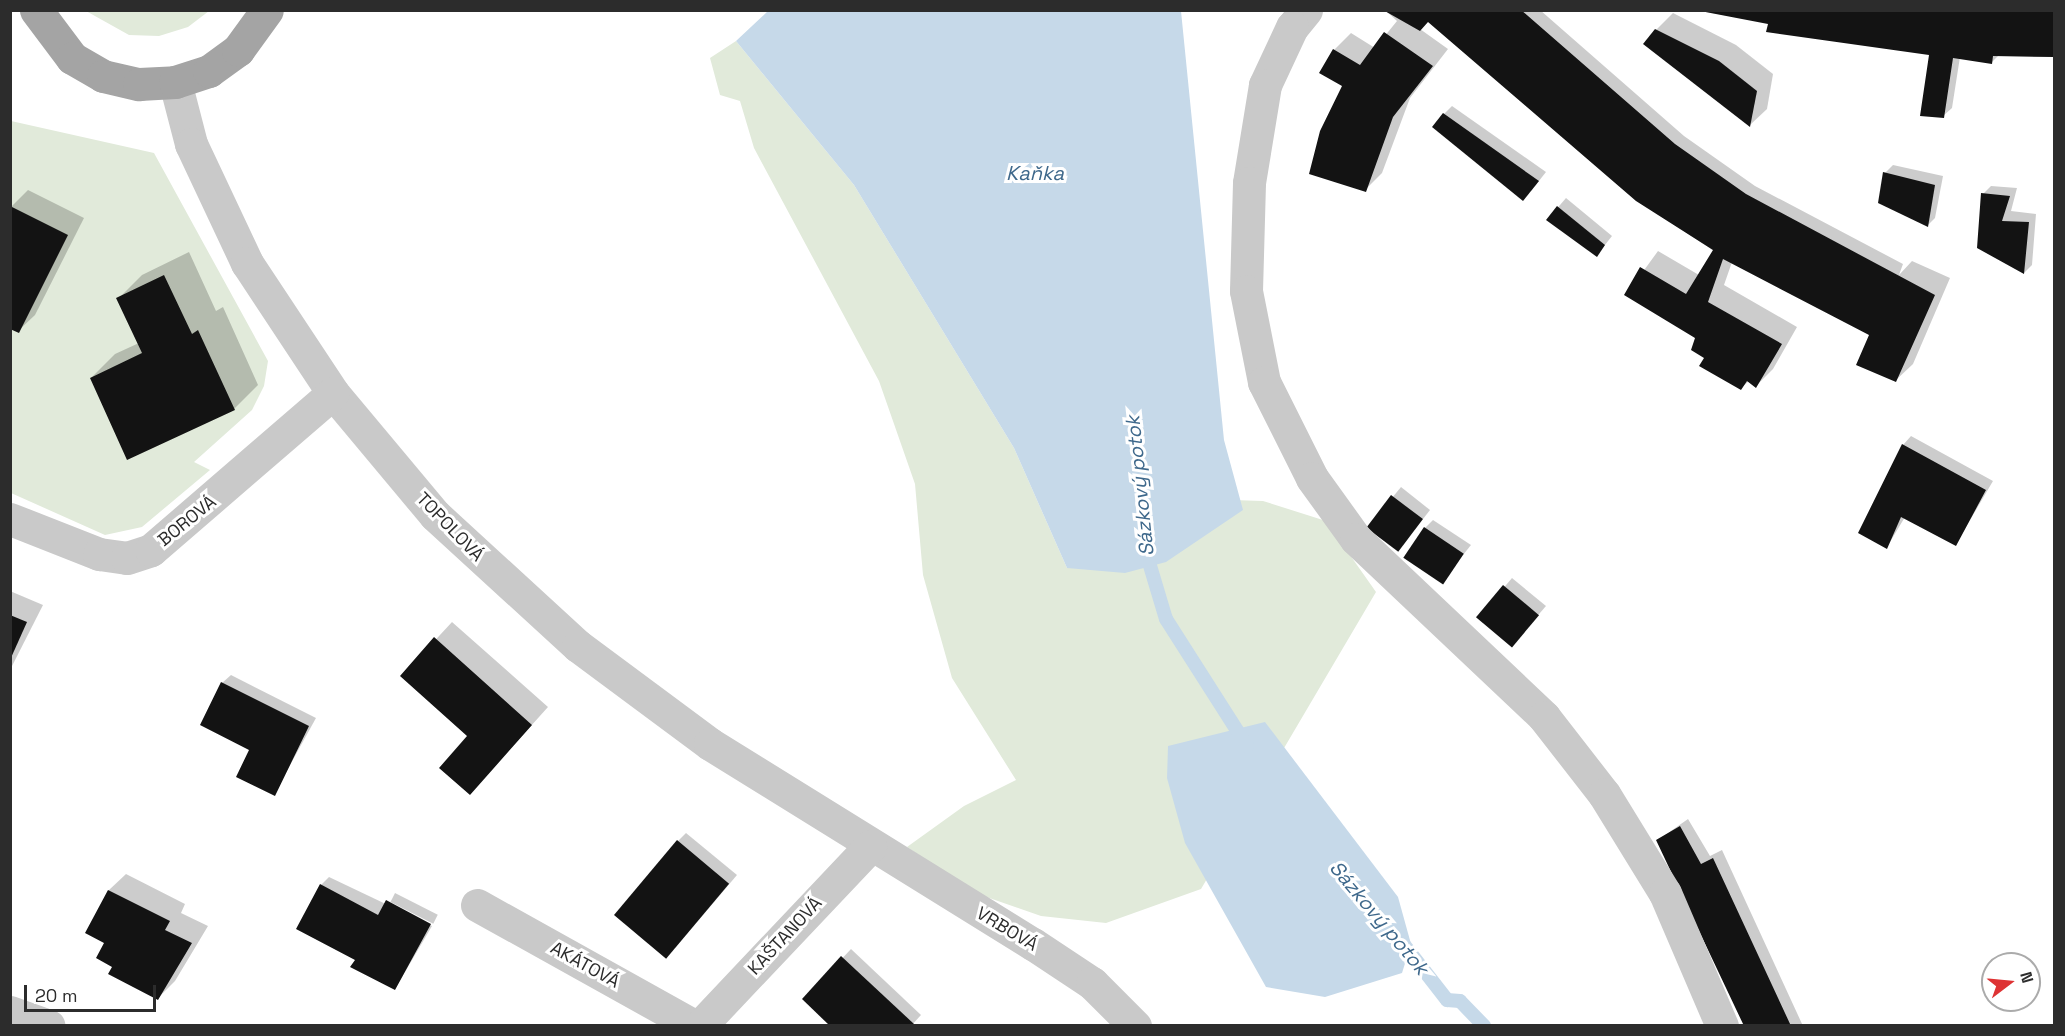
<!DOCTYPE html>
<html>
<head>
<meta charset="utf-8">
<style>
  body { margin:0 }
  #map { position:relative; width:2065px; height:1036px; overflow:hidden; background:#fff; font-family:"Space Grotesk",sans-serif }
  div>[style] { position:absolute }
  .green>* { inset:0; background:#e1eada }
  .water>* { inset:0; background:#c6d9e9 }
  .shadow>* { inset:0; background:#0003; transform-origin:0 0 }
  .stream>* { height:14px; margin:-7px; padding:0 7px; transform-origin:7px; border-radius:7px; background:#c6d9e9 }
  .building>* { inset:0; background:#131313; transform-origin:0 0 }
  .minor>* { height:33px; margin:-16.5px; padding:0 16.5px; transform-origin:16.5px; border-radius:16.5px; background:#c9c9c9 }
  .major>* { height:33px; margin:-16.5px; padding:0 16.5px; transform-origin:16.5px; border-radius:16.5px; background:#a4a4a4 }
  span { translate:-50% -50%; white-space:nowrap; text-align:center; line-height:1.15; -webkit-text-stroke:6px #fff; paint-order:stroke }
  .street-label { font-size:18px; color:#2c2c2c }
  .water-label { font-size:20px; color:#3e688b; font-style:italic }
  .frame { position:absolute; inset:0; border:12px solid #2c2c2c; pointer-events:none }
  .north { position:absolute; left:1981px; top:952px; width:60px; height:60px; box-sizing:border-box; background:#fff; border:2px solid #ababab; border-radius:50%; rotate:74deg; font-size:16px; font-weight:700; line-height:24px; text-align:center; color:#2c2c2c }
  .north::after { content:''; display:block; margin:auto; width:21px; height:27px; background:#de3334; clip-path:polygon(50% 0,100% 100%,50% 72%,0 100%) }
  .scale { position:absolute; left:24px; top:985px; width:132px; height:27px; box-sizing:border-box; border:3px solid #2c2c2c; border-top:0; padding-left:8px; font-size:18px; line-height:21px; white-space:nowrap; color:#2c2c2c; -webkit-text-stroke:4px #fff; paint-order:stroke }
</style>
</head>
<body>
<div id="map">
  <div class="green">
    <i style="clip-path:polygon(86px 11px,209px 11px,188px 27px,159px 36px,129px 35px)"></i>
    <i style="clip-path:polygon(736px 41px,854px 185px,1014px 448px,1067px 568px,1232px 500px,1263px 501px,1326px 521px,1376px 592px,1201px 889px,1106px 923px,1041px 916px,975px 893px,907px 847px,964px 806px,1016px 780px,952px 678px,923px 575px,915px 484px,879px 381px,754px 148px,740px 101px,720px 95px,710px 58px)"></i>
    <i style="clip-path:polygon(11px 121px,154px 153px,268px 361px,264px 386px,252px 410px,194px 462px,210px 470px,142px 527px,105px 535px,11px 493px)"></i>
  </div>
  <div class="water">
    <i style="clip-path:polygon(768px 11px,1181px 11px,1224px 440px,1243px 510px,1166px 562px,1125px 573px,1067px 568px,1014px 448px,854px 185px,736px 41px)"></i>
    <i style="clip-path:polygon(1265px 722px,1398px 897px,1411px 944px,1402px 973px,1325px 997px,1266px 987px,1185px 843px,1167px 778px,1168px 746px)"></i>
  </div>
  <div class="shadow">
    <i style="clip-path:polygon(1385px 10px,1540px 10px,1684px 136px,1755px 186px,1903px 264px,1899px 275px,1912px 261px,1950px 278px,1913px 364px,1896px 380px,1874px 328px,1732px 262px,1724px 285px,1797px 327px,1773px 369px,1756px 386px,1749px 381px,1741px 388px,1706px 358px,1697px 338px,1626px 295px,1658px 251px,1699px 275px,1714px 251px,1637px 200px,1428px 20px,1420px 29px,1448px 49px,1410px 98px,1382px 173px,1365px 190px,1334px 50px,1351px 33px,1375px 48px,1397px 21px)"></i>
    <i style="clip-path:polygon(1696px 10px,2054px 10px,2054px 53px,2000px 54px,1992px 62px,1960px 57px,1952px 108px,1943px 116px,1931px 53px)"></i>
    <i style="clip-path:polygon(1673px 13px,1736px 45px,1773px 74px,1767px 109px,1750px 125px,1656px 30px)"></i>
    <i style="clip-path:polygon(1452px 106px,1546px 172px,1531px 191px,1444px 114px)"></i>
    <i style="clip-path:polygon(1893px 165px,1943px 176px,1935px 218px,1927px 226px,1885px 173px)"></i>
    <i style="clip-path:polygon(1991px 186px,2017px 188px,2011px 211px,2036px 214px,2032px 265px,2024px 273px,1983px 194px)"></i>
    <i style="clip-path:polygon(28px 190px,84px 218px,35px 315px,18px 331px,11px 207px)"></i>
    <i style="clip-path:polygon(1566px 198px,1612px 236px,1597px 255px,1548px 219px)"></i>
    <i style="clip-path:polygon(189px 252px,216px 311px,223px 307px,258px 385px,234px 409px,91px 378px,115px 354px,139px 343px,118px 299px,142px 275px)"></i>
    <i style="clip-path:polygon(1911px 436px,1993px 481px,1956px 544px,1905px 517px,1887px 547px,1903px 445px)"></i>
    <i style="clip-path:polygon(1401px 487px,1430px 510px,1405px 542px,1368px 527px)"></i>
    <i style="clip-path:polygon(1433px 520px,1471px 545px,1447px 575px,1425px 528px)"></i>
    <i style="clip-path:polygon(1512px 578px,1546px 606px,1520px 636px,1479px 617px)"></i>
    <i style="clip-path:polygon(10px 591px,43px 605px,10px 670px)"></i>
    <i style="clip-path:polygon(452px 622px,548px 707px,486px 776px,469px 736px,402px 676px)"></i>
    <i style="clip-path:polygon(231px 675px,316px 718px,274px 794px,222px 683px)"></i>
    <i style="clip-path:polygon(1688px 819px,1710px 856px,1722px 850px,1803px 1026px,1745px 1026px,1658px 840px)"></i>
    <i style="clip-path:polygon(686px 833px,737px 875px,675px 948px,678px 841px)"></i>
    <i style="clip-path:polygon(126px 874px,185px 904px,181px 913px,208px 926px,175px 981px,158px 998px,114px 966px,106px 942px,87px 933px,109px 890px)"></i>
    <i style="clip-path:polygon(329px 877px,432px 926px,395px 989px,357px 959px,321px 885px)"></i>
    <i style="left:395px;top:893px;width:48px;height:10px;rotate:27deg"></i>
    <i style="clip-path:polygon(851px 949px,921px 1015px,911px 1026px,804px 999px)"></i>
  </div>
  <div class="stream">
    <i style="left:1145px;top:549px;width:73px;rotate:73.3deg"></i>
    <i style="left:1166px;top:619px;width:151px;rotate:57.5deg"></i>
    <i style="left:1398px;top:937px;width:80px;rotate:52.1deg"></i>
    <i style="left:1447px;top:1000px;width:13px;rotate:4deg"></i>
    <i style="left:1460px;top:1001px;width:35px;rotate:46deg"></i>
  </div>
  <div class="building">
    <i style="clip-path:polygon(1383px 10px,1521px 10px,1675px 144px,1746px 194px,1935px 295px,1896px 382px,1856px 365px,1869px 335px,1723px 259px,1708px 302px,1782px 344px,1756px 388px,1747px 381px,1741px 390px,1699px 366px,1704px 358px,1691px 350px,1695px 338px,1624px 295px,1640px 267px,1686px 294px,1713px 250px,1636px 201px,1428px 22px,1420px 31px)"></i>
    <i style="clip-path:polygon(1695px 10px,2054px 10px,2054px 57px,1993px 56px,1992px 64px,1953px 58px,1944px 118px,1920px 116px,1929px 55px,1766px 32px,1768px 24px)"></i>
    <i style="clip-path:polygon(1655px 29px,1719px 61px,1757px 91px,1750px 127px,1643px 44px)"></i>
    <i style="clip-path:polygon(1384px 32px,1433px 66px,1393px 117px,1366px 192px,1309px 174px,1320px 131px,1342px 86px,1319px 73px,1333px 49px,1360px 65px)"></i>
    <i style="clip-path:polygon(1443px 113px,1539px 181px,1523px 201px,1432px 127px)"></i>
    <i style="clip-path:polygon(1883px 172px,1935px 185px,1928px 227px,1878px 203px)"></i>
    <i style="clip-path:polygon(1981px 193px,2010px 196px,2002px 221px,2029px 222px,2024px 274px,1977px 248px)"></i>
    <i style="clip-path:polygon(10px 206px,68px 235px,19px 333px,10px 329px)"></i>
    <i style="clip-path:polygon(1557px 206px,1605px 245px,1597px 257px,1546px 220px)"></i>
    <i style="clip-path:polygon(164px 275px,192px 334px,198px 330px,235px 410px,127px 460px,90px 378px,142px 353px,116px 298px)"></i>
    <i style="clip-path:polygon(1902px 444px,1986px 490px,1956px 546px,1901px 517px,1887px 549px,1858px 533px)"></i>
    <i style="left:1391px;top:495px;width:40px;height:41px;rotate:37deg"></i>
    <i style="left:1424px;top:527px;width:48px;height:37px;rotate:34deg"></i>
    <i style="left:1503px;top:585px;width:47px;height:42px;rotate:40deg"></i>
    <i style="clip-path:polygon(10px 615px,27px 622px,10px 660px)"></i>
    <i style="clip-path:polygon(434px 637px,532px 725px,470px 795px,439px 768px,467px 736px,400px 676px)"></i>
    <i style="clip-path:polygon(221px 682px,309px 726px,275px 796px,236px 777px,249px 750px,200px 725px)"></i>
    <i style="clip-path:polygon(1680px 826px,1701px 864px,1713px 858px,1791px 1026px,1744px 1026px,1656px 840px)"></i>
    <i style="left:677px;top:840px;width:68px;height:98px;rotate:40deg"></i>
    <i style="clip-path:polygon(320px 884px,378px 915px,386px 900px,431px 924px,395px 990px,350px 967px,355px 960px,296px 929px)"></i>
    <i style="clip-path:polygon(108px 890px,170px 921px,165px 930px,192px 943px,158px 1000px,108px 974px,112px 967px,96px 958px,104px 943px,85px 933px)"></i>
    <i style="clip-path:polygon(841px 956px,914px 1024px,913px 1026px,830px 1026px,802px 999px)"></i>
  </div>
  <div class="minor">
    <i style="left:1306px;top:10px;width:22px;rotate:129deg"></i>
    <i style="left:1292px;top:27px;width:64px;rotate:115deg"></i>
    <i style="left:1265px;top:85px;width:99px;rotate:99.3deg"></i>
    <i style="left:1249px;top:183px;width:108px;rotate:91.6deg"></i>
    <i style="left:1246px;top:291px;width:93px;rotate:78.8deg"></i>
    <i style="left:1264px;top:382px;width:107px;rotate:63.4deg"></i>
    <i style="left:1312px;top:478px;width:75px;rotate:54.2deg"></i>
    <i style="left:1356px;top:539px;width:259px;rotate:43.4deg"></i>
    <i style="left:1544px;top:717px;width:98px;rotate:52.1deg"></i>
    <i style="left:1604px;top:794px;width:116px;rotate:58.4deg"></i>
    <i style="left:1665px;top:893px;width:145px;rotate:66.8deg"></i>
    <i style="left:175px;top:82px;width:64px;rotate:75.5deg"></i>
    <i style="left:191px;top:144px;width:132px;rotate:64.8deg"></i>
    <i style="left:247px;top:263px;width:156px;rotate:56.5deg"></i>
    <i style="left:333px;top:393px;width:159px;rotate:50.1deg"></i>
    <i style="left:435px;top:515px;width:194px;rotate:42.5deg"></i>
    <i style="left:578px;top:646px;width:164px;rotate:36.6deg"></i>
    <i style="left:710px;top:744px;width:380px;rotate:31.8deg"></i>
    <i style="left:1033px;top:944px;width:71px;rotate:33.5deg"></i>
    <i style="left:1092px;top:983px;width:61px;rotate:45deg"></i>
    <i style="left:10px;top:519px;width:96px;rotate:21.5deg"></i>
    <i style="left:99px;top:554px;width:28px;rotate:8deg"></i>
    <i style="left:127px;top:558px;width:25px;rotate:-18deg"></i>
    <i style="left:151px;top:550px;width:240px;rotate:-40.8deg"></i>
    <i style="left:477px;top:905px;width:248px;rotate:29.1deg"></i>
    <i style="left:10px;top:1012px;width:41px;rotate:19.7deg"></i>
    <i style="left:700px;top:1026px;width:248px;rotate:-46.6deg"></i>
  </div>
  <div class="major">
    <i style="left:36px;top:10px;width:60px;rotate:53.1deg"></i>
    <i style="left:72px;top:58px;width:36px;rotate:30deg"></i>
    <i style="left:103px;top:76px;width:37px;rotate:13deg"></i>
    <i style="left:139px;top:84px;width:36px;rotate:-3deg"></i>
    <i style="left:175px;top:82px;width:36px;rotate:-18deg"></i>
    <i style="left:209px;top:71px;width:36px;rotate:-36deg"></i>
    <i style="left:238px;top:50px;width:49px;rotate:-54.1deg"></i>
  </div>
  <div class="street-label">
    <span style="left:187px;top:521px;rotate:-39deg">BOROVÁ</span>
    <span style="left:450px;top:527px;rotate:46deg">TOPOLOVÁ</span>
    <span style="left:1007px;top:929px;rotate:31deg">VRBOVÁ</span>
    <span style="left:785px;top:936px;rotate:-47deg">KAŠTANOVÁ</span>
    <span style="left:585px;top:965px;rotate:29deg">AKÁTOVÁ</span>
  </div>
  <div class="water-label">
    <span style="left:1035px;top:173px">Kaňka</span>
    <span style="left:1140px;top:486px;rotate:-96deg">Sázkový potok</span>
    <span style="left:1379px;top:918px;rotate:50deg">Sázkový potok</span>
  </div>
  <div class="frame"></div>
  <div class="north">N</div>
  <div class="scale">20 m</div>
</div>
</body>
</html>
